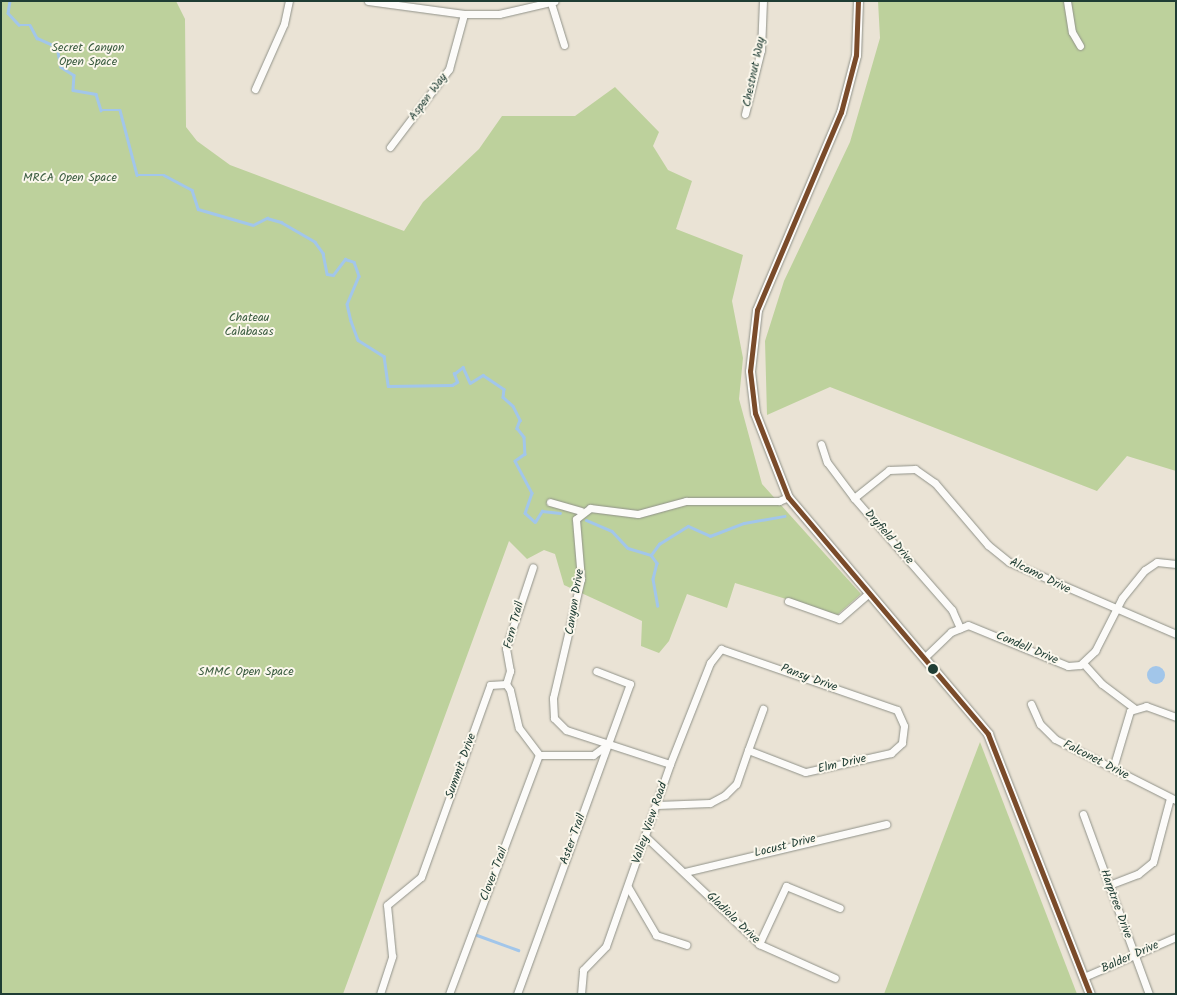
<!DOCTYPE html>
<html>
<head>
<meta charset="utf-8">
<style>
  body { margin:0 }
  #map { position:relative; width:1177px; height:995px; overflow:hidden; background:#eae3d5; font-family:Kalam,sans-serif }
  div>[style] { position:absolute }
  .green>* { inset:0; background:#bdd19c }
  .water>* { inset:0; background:#a2c6ea }
  .round { border-radius:50% }
  .stream>* { height:2.5px; margin:-1.25px; padding:0 1.25px; transform-origin:1.25px; border-radius:1.25px; background:#a2c6ea }
  .roads { filter:drop-shadow(0 0 1px #909289) drop-shadow(0 0 1px #909289) }
  .street>* { height:7px; margin:-3.5px; padding:0 3.5px; transform-origin:3.5px; border-radius:3.5px; background:#fcfbf9 }
  .secondary>* { height:9px; margin:-4.5px; padding:0 4.5px; transform-origin:4.5px; border-radius:4.5px; background:#fcfbf9 }
  .bus-1>* { height:5px; margin:-2.5px; padding:0 2.5px; transform-origin:2.5px; border-radius:2.5px; background:#7a4b2a }
  .dots>* { width:14px; height:14px; translate:-50% -50%; box-sizing:border-box; border:2px solid #fbf7ec; border-radius:50% }
  span { translate:-50% -50%; white-space:nowrap; text-align:center; line-height:1.15; -webkit-text-stroke:4px #fbf7ec; paint-order:stroke }
  .park-label { font-size:12px; color:#3d5e42 }
  .street-label { font-size:12px; color:#1f3d34 }
  .frame { position:absolute; inset:0; border:2px solid #1f3d34; pointer-events:none }
</style>
</head>
<body>
<div id="map">
  <div class="green">
    <i style="clip-path:polygon(1px 1px,176px 1px,185px 19px,186px 127px,197px 141px,230px 165px,404px 231px,423px 202px,479px 149px,502px 116px,575px 116px,615px 87px,659px 132px,653px 146px,668px 170px,692px 181px,676px 229px,743px 255px,732px 301px,743px 358px,739px 399px,762px 484px,861px 594px,837px 615px,735px 583px,727px 608px,687px 594px,669px 641px,659px 653px,641px 646px,642px 621px,564px 585px,555px 554px,544px 550px,527px 559px,509px 541px,343px 994px,1px 994px)"></i>
    <i style="clip-path:polygon(878px 1px,1176px 1px,1176px 471px,1127px 456px,1097px 491px,830px 387px,767px 415px,765px 341px,784px 281px,850px 142px,880px 38px)"></i>
    <i style="clip-path:polygon(980px 742px,1077px 994px,884px 994px)"></i>
  </div>
  <div class="water">
    <i class="round" style="left:1147px;top:666px;width:18px;height:18px"></i>
  </div>
  <div class="stream">
    <i style="left:10px;top:1px;width:12px;rotate:99deg"></i>
    <i style="left:8px;top:13px;width:16px;rotate:47deg"></i>
    <i style="left:19px;top:25px;width:11px"></i>
    <i style="left:30px;top:25px;width:15px;rotate:62deg"></i>
    <i style="left:37px;top:38px;width:22px;rotate:24deg"></i>
    <i style="left:57px;top:47px;width:20px;rotate:79deg"></i>
    <i style="left:61px;top:67px;width:15px;rotate:32deg"></i>
    <i style="left:74px;top:75px;width:15px;rotate:94deg"></i>
    <i style="left:73px;top:90px;width:23px;rotate:10deg"></i>
    <i style="left:96px;top:94px;width:17px;rotate:73deg"></i>
    <i style="left:101px;top:110px;width:19px"></i>
    <i style="left:120px;top:110px;width:67px;rotate:75.3deg"></i>
    <i style="left:137px;top:175px;width:27px"></i>
    <i style="left:164px;top:175px;width:32px;rotate:28deg"></i>
    <i style="left:192px;top:190px;width:20px;rotate:72deg"></i>
    <i style="left:198px;top:209px;width:57px;rotate:16.2deg"></i>
    <i style="left:253px;top:225px;width:16px;rotate:-27deg"></i>
    <i style="left:267px;top:218px;width:15px;rotate:16deg"></i>
    <i style="left:281px;top:222px;width:39px;rotate:30deg"></i>
    <i style="left:315px;top:242px;width:14px;rotate:54deg"></i>
    <i style="left:323px;top:253px;width:21px;rotate:79deg"></i>
    <i style="left:327px;top:274px;width:6px;rotate:9deg"></i>
    <i style="left:333px;top:275px;width:20px;rotate:-53deg"></i>
    <i style="left:345px;top:259px;width:9px;rotate:18deg"></i>
    <i style="left:354px;top:262px;width:15px;rotate:70deg"></i>
    <i style="left:359px;top:276px;width:30px;rotate:113deg"></i>
    <i style="left:347px;top:304px;width:17px;rotate:77deg"></i>
    <i style="left:351px;top:321px;width:20px;rotate:70deg"></i>
    <i style="left:358px;top:340px;width:31px;rotate:32deg"></i>
    <i style="left:384px;top:356px;width:30px;rotate:82deg"></i>
    <i style="left:388px;top:386px;width:64px;rotate:-0.9deg"></i>
    <i style="left:452px;top:385px;width:6px;rotate:-31deg"></i>
    <i style="left:457px;top:382px;width:9px;rotate:-111deg"></i>
    <i style="left:454px;top:374px;width:11px;rotate:-38deg"></i>
    <i style="left:463px;top:367px;width:17px;rotate:66deg"></i>
    <i style="left:470px;top:383px;width:15px;rotate:-32deg"></i>
    <i style="left:483px;top:375px;width:25px;rotate:34deg"></i>
    <i style="left:504px;top:389px;width:8px;rotate:97deg"></i>
    <i style="left:503px;top:397px;width:13px;rotate:42deg"></i>
    <i style="left:513px;top:406px;width:16px;rotate:63deg"></i>
    <i style="left:520px;top:420px;width:9px;rotate:111deg"></i>
    <i style="left:517px;top:428px;width:11px;rotate:52deg"></i>
    <i style="left:524px;top:437px;width:17px;rotate:87deg"></i>
    <i style="left:525px;top:454px;width:12px;rotate:145deg"></i>
    <i style="left:515px;top:461px;width:36px;rotate:62deg"></i>
    <i style="left:532px;top:493px;width:21px;rotate:109deg"></i>
    <i style="left:525px;top:513px;width:13px;rotate:42deg"></i>
    <i style="left:535px;top:522px;width:13px;rotate:-58deg"></i>
    <i style="left:542px;top:511px;width:18px;rotate:6deg"></i>
    <i style="left:586px;top:520px;width:28px;rotate:23deg"></i>
    <i style="left:612px;top:531px;width:23px;rotate:47deg"></i>
    <i style="left:628px;top:548px;width:24px;rotate:17deg"></i>
    <i style="left:651px;top:555px;width:14px;rotate:-54deg"></i>
    <i style="left:659px;top:544px;width:34px;rotate:-32deg"></i>
    <i style="left:688px;top:526px;width:24px;rotate:24deg"></i>
    <i style="left:710px;top:536px;width:36px;rotate:-21deg"></i>
    <i style="left:744px;top:523px;width:41px;rotate:-9.9deg"></i>
    <i style="left:651px;top:555px;width:10px;rotate:53deg"></i>
    <i style="left:657px;top:563px;width:16px;rotate:104deg"></i>
    <i style="left:653px;top:579px;width:27px;rotate:80deg"></i>
    <i style="left:477px;top:935px;width:44px;rotate:20.1deg"></i>
  </div>
  <div class="roads">
    <div class="street">
      <i style="left:368px;top:1px;width:97px;rotate:7.7deg"></i>
      <i style="left:464px;top:14px;width:35px"></i>
      <i style="left:499px;top:14px;width:57px;rotate:-13.1deg"></i>
      <i style="left:1067px;top:1px;width:31px;rotate:81deg"></i>
      <i style="left:1072px;top:32px;width:16px;rotate:60deg"></i>
      <i style="left:551px;top:3px;width:44px;rotate:72.8deg"></i>
      <i style="left:255px;top:89px;width:71px;rotate:-66deg"></i>
      <i style="left:284px;top:24px;width:24px;rotate:-78deg"></i>
      <i style="left:745px;top:114px;width:66px;rotate:-76deg"></i>
      <i style="left:761px;top:50px;width:49px;rotate:-87.7deg"></i>
      <i style="left:390px;top:147px;width:98px;rotate:-52.9deg"></i>
      <i style="left:449px;top:69px;width:57px;rotate:-74.7deg"></i>
      <i style="left:821px;top:444px;width:19px;rotate:72deg"></i>
      <i style="left:827px;top:462px;width:45px;rotate:53.1deg"></i>
      <i style="left:854px;top:498px;width:149px;rotate:48.8deg"></i>
      <i style="left:952px;top:610px;width:20px;rotate:66deg"></i>
      <i style="left:854px;top:498px;width:45px;rotate:-38.7deg"></i>
      <i style="left:889px;top:470px;width:26px;rotate:-2deg"></i>
      <i style="left:915px;top:469px;width:24px;rotate:35deg"></i>
      <i style="left:935px;top:483px;width:82px;rotate:49.5deg"></i>
      <i style="left:988px;top:545px;width:27px;rotate:39deg"></i>
      <i style="left:1009px;top:562px;width:182px;rotate:23.3deg"></i>
      <i style="left:550px;top:502px;width:32px;rotate:16deg"></i>
      <i style="left:788px;top:601px;width:54px;rotate:19.4deg"></i>
      <i style="left:839px;top:619px;width:40px;rotate:-41deg"></i>
      <i style="left:926px;top:656px;width:35px;rotate:-44deg"></i>
      <i style="left:951px;top:632px;width:18px;rotate:-22deg"></i>
      <i style="left:968px;top:625px;width:108px;rotate:22.3deg"></i>
      <i style="left:1068px;top:666px;width:12px;rotate:-5deg"></i>
      <i style="left:1080px;top:665px;width:21px;rotate:-43deg"></i>
      <i style="left:1095px;top:651px;width:59px;rotate:-63deg"></i>
      <i style="left:1122px;top:598px;width:36px;rotate:-51deg"></i>
      <i style="left:1145px;top:570px;width:14px;rotate:-34deg"></i>
      <i style="left:1157px;top:562px;width:19px;rotate:6deg"></i>
      <i style="left:1083px;top:663px;width:28px;rotate:48deg"></i>
      <i style="left:1102px;top:684px;width:40px;rotate:37deg"></i>
      <i style="left:506px;top:684px;width:14px;rotate:-73deg"></i>
      <i style="left:510px;top:671px;width:23px;rotate:-100deg"></i>
      <i style="left:506px;top:648px;width:85px;rotate:-71.6deg"></i>
      <i style="left:1031px;top:704px;width:22px;rotate:66deg"></i>
      <i style="left:1040px;top:724px;width:21px;rotate:45deg"></i>
      <i style="left:1055px;top:739px;width:136px;rotate:26.8deg"></i>
      <i style="left:748px;top:750px;width:44px;rotate:-69.9deg"></i>
      <i style="left:670px;top:764px;width:109px;rotate:-161.9deg"></i>
      <i style="left:566px;top:730px;width:17px;rotate:-135deg"></i>
      <i style="left:554px;top:718px;width:20px;rotate:-93deg"></i>
      <i style="left:553px;top:698px;width:122px;rotate:-76.8deg"></i>
      <i style="left:581px;top:579px;width:60px;rotate:-94.8deg"></i>
      <i style="left:576px;top:519px;width:18px;rotate:-38deg"></i>
      <i style="left:590px;top:508px;width:48px;rotate:7.1deg"></i>
      <i style="left:638px;top:514px;width:50px;rotate:-15.2deg"></i>
      <i style="left:686px;top:501px;width:93px"></i>
      <i style="left:779px;top:501px;width:10px;rotate:-24deg"></i>
      <i style="left:1113px;top:768px;width:59px;rotate:-73.4deg"></i>
      <i style="left:1130px;top:711px;width:17px;rotate:-17deg"></i>
      <i style="left:1146px;top:706px;width:32px;rotate:20deg"></i>
      <i style="left:1083px;top:814px;width:192px;rotate:69.9deg"></i>
      <i style="left:646px;top:837px;width:156px;rotate:43.4deg"></i>
      <i style="left:759px;top:944px;width:83px;rotate:24.1deg"></i>
      <i style="left:685px;top:872px;width:207px;rotate:-13.4deg"></i>
      <i style="left:1109px;top:885px;width:31px;rotate:-21deg"></i>
      <i style="left:1138px;top:874px;width:19px;rotate:-39deg"></i>
      <i style="left:1153px;top:862px;width:66px;rotate:-75.1deg"></i>
      <i style="left:628px;top:887px;width:56px;rotate:59.7deg"></i>
      <i style="left:656px;top:935px;width:32px;rotate:18deg"></i>
      <i style="left:759px;top:944px;width:64px;rotate:-65deg"></i>
      <i style="left:786px;top:886px;width:58px;rotate:22.2deg"></i>
      <i style="left:1084px;top:977px;width:100px;rotate:-23.5deg"></i>
      <i style="left:380px;top:994px;width:40px;rotate:-72deg"></i>
      <i style="left:392px;top:956px;width:51px;rotate:-95.6deg"></i>
      <i style="left:387px;top:905px;width:44px;rotate:-39.5deg"></i>
      <i style="left:421px;top:877px;width:204px;rotate:-70.2deg"></i>
      <i style="left:490px;top:685px;width:16px;rotate:-4deg"></i>
      <i style="left:506px;top:684px;width:7px;rotate:56deg"></i>
      <i style="left:510px;top:690px;width:39px;rotate:77deg"></i>
      <i style="left:519px;top:728px;width:34px;rotate:53deg"></i>
      <i style="left:539px;top:755px;width:54px"></i>
      <i style="left:593px;top:755px;width:19px;rotate:-36deg"></i>
      <i style="left:449px;top:994px;width:255px;rotate:-69.4deg"></i>
      <i style="left:517px;top:994px;width:330px;rotate:-70deg"></i>
      <i style="left:630px;top:684px;width:36px;rotate:-159deg"></i>
      <i style="left:581px;top:994px;width:24px;rotate:-85deg"></i>
      <i style="left:583px;top:970px;width:33px;rotate:-46deg"></i>
      <i style="left:606px;top:946px;width:193px;rotate:-70.6deg"></i>
      <i style="left:670px;top:764px;width:109px;rotate:-68.4deg"></i>
      <i style="left:710px;top:663px;width:18px;rotate:-52deg"></i>
      <i style="left:721px;top:649px;width:186px;rotate:19.1deg"></i>
      <i style="left:897px;top:710px;width:17px;rotate:66deg"></i>
      <i style="left:904px;top:726px;width:17px;rotate:97deg"></i>
      <i style="left:902px;top:743px;width:15px;rotate:138deg"></i>
      <i style="left:891px;top:753px;width:88px;rotate:167.5deg"></i>
      <i style="left:805px;top:772px;width:61px;rotate:-158.9deg"></i>
      <i style="left:748px;top:750px;width:36px;rotate:109deg"></i>
      <i style="left:736px;top:784px;width:16px;rotate:135deg"></i>
      <i style="left:725px;top:795px;width:17px;rotate:152deg"></i>
      <i style="left:710px;top:803px;width:53px;rotate:177.8deg"></i>
    </div>
    <div class="secondary">
      <i style="left:858px;top:1px;width:54px;rotate:92.1deg"></i>
      <i style="left:856px;top:55px;width:59px;rotate:104.7deg"></i>
      <i style="left:841px;top:112px;width:215px;rotate:113deg"></i>
      <i style="left:757px;top:310px;width:61px;rotate:96.5deg"></i>
      <i style="left:750px;top:371px;width:42px;rotate:83.2deg"></i>
      <i style="left:755px;top:413px;width:90px;rotate:68.6deg"></i>
      <i style="left:788px;top:497px;width:310px;rotate:49.8deg"></i>
      <i style="left:988px;top:734px;width:279px;rotate:68.6deg"></i>
    </div>
  </div>
  <div class="bus-1">
    <i style="left:858px;top:1px;width:54px;rotate:92.1deg"></i>
    <i style="left:856px;top:55px;width:59px;rotate:104.7deg"></i>
    <i style="left:841px;top:112px;width:215px;rotate:113deg"></i>
    <i style="left:757px;top:310px;width:61px;rotate:96.5deg"></i>
    <i style="left:750px;top:371px;width:42px;rotate:83.2deg"></i>
    <i style="left:755px;top:413px;width:90px;rotate:68.6deg"></i>
    <i style="left:788px;top:497px;width:310px;rotate:49.8deg"></i>
    <i style="left:988px;top:734px;width:279px;rotate:68.6deg"></i>
  </div>
  <div class="dots">
    <i style="left:933px;top:669px;background:#1f3d34"></i>
  </div>
  <div class="park-label">
    <span style="left:88px;top:55px">Secret Canyon<br>Open Space</span>
    <span style="left:70px;top:178px">MRCA Open Space</span>
    <span style="left:249px;top:325px">Chateau<br>Calabasas</span>
    <span style="left:246px;top:672px">SMMC Open Space</span>
  </div>
  <div class="street-label">
    <span style="left:754px;top:72px;rotate:-78deg">Chestnut Way</span>
    <span style="left:428px;top:97px;rotate:-53deg">Aspen Way</span>
    <span style="left:889px;top:537px;rotate:49deg">Dryfield Drive</span>
    <span style="left:1040px;top:576px;rotate:26deg">Alcamo Drive</span>
    <span style="left:575px;top:602px;rotate:-81deg">Canyon Drive</span>
    <span style="left:514px;top:625px;rotate:-75deg">Fern Trail</span>
    <span style="left:1027px;top:648px;rotate:23deg">Condell Drive</span>
    <span style="left:809px;top:678px;rotate:20deg">Pansy Drive</span>
    <span style="left:1096px;top:760px;rotate:27deg">Falconet Drive</span>
    <span style="left:842px;top:764px;rotate:-13deg">Elm Drive</span>
    <span style="left:461px;top:766px;rotate:-70deg">Summit Drive</span>
    <span style="left:650px;top:823px;rotate:-71deg">Valley View Road</span>
    <span style="left:573px;top:839px;rotate:-70deg">Aster Trail</span>
    <span style="left:785px;top:846px;rotate:-14deg">Locust Drive</span>
    <span style="left:494px;top:874px;rotate:-69deg">Clover Trail</span>
    <span style="left:1116px;top:904px;rotate:70deg">Harptree Drive</span>
    <span style="left:733px;top:918px;rotate:44deg">Gladiola Drive</span>
    <span style="left:1130px;top:957px;rotate:-24deg">Balder Drive</span>
  </div>
  <div class="frame"></div>
</div>
</body>
</html>
